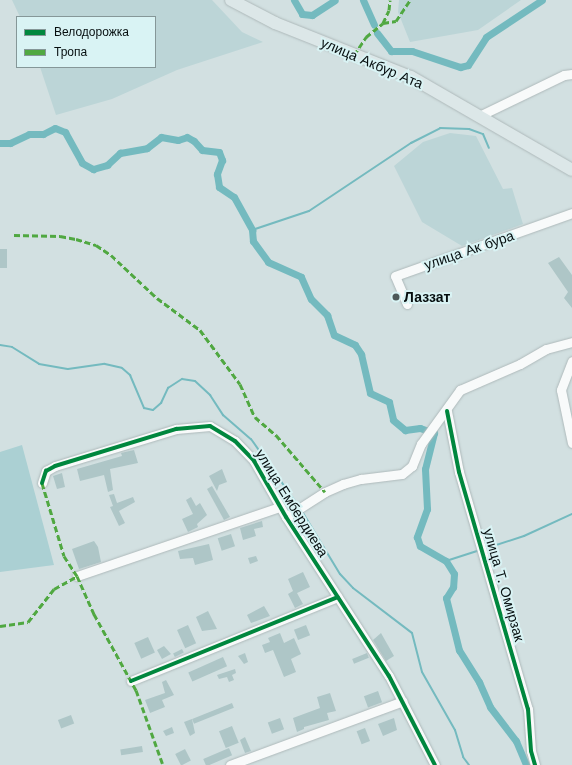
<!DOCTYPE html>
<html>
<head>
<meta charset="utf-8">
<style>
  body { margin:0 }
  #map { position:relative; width:572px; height:765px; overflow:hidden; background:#d2e0e1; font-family:"Work Sans",sans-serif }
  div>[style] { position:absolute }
  .built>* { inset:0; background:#bcd5d7 }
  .green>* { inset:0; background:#abd0d3 }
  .stream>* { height:2px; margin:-1px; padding:0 1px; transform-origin:1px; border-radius:1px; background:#74babf }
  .canal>* { height:7px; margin:-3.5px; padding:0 3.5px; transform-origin:3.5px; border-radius:3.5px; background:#74babf }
  .building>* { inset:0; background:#aec6c7; transform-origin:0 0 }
  .roads { filter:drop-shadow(0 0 1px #aeb9ba) drop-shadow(0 0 1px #aeb9ba) }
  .minor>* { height:9px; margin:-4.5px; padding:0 4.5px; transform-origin:4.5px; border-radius:4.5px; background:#f8fafa }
  .major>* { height:12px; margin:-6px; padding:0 6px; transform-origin:6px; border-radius:6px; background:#dce7e8 }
  .quiet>* { height:3px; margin-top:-1.5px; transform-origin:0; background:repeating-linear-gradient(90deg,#50a841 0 6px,transparent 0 9px) }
  .cycleway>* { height:4px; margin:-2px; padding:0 2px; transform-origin:2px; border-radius:2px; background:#00873e }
  .dots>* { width:11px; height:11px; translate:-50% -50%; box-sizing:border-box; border:2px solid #d9f3f4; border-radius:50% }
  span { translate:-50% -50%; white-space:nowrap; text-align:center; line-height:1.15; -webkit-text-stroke:4px #d9f3f4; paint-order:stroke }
  .street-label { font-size:14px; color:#060e0f }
  .poi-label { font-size:14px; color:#060e0f; font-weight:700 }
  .left { translate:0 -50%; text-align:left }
  .legend { position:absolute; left:16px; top:16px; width:140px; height:52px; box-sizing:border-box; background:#d9f3f4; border:1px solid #859798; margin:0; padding:5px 7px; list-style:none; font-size:12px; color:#060e0f }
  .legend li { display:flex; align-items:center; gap:8px; height:20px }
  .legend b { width:20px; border:1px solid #859798 }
</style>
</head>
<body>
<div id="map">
  <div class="built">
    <i style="clip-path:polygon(12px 0,212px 0,242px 32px,263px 42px,177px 70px,112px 99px,56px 115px,40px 67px,155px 67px,155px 17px,20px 17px)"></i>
    <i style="clip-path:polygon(399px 0,521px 0,478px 30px,410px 42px,398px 12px)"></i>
    <i style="clip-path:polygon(450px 133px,476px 136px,503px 189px,512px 188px,523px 224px,462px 246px,422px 222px,394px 166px,423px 142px)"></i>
  </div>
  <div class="green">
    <i style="clip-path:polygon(22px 445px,54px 565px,0 572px,0 452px)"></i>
  </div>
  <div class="stream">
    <i style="left:252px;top:230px;width:60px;rotate:-18.4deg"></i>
    <i style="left:309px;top:211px;width:123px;rotate:-33.7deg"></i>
    <i style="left:411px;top:143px;width:33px;rotate:-27deg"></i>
    <i style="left:440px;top:128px;width:29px;rotate:2deg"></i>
    <i style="left:469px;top:129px;width:15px;rotate:20deg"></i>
    <i style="left:483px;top:134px;width:15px;rotate:67deg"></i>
    <i style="left:0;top:345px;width:12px;rotate:9deg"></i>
    <i style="left:12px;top:347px;width:32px;rotate:32deg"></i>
    <i style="left:39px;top:364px;width:29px;rotate:10deg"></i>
    <i style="left:68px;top:369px;width:37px;rotate:-8deg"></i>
    <i style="left:105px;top:364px;width:17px;rotate:13deg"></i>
    <i style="left:122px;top:368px;width:11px;rotate:41deg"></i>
    <i style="left:130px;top:375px;width:36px;rotate:67deg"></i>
    <i style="left:144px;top:408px;width:9px;rotate:13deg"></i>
    <i style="left:153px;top:410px;width:11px;rotate:-41deg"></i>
    <i style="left:161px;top:403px;width:17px;rotate:-65deg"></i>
    <i style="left:168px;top:388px;width:17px;rotate:-33deg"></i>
    <i style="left:182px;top:379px;width:13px;rotate:9deg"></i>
    <i style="left:195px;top:381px;width:21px;rotate:43deg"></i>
    <i style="left:210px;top:395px;width:24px;rotate:57deg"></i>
    <i style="left:223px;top:415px;width:37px;rotate:41deg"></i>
    <i style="left:251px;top:439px;width:80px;rotate:54.7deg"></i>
    <i style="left:303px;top:513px;width:71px;rotate:58.8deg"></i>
    <i style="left:340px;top:574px;width:19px;rotate:47deg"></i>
    <i style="left:353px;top:588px;width:74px;rotate:37.3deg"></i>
    <i style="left:412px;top:633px;width:40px;rotate:75.6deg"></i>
    <i style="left:422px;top:672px;width:67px;rotate:60.4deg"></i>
    <i style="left:455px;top:730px;width:28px;rotate:73deg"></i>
    <i style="left:463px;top:757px;width:10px;rotate:53deg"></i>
    <i style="left:484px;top:549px;width:42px;rotate:-18deg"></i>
    <i style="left:524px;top:536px;width:53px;rotate:-24.6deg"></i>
    <i style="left:446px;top:561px;width:35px;rotate:-18deg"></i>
  </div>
  <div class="canal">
    <i style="left:294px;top:0;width:16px;rotate:60deg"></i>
    <i style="left:302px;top:14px;width:10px;rotate:6deg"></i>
    <i style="left:312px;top:15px;width:27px;rotate:-33deg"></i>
    <i style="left:363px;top:0;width:27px;rotate:66deg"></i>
    <i style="left:377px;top:33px;width:23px;rotate:52deg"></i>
    <i style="left:391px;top:51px;width:21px"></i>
    <i style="left:412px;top:51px;width:51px;rotate:18.4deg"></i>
    <i style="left:460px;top:67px;width:8px;rotate:-14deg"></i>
    <i style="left:468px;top:65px;width:33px;rotate:-57deg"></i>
    <i style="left:486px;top:37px;width:67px;rotate:-33.5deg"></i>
    <i style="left:0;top:143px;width:10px"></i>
    <i style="left:10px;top:143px;width:21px;rotate:-25deg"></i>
    <i style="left:29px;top:134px;width:14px"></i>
    <i style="left:43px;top:134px;width:13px;rotate:-27deg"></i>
    <i style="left:55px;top:128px;width:11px;rotate:22deg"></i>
    <i style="left:65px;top:132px;width:35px;rotate:61deg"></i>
    <i style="left:82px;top:163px;width:13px;rotate:29deg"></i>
    <i style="left:93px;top:169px;width:15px;rotate:-16deg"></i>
    <i style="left:107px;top:165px;width:18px;rotate:-43deg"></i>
    <i style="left:120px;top:153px;width:27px;rotate:-10deg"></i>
    <i style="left:147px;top:148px;width:18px;rotate:-38deg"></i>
    <i style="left:161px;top:137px;width:17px;rotate:10deg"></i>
    <i style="left:178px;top:140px;width:9px;rotate:-18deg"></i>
    <i style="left:187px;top:137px;width:8px;rotate:30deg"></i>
    <i style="left:194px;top:141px;width:12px;rotate:48deg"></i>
    <i style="left:202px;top:150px;width:17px;rotate:7deg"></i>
    <i style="left:219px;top:152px;width:9px;rotate:69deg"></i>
    <i style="left:222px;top:160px;width:15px;rotate:110deg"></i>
    <i style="left:217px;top:174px;width:13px;rotate:81deg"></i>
    <i style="left:219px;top:187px;width:18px;rotate:34deg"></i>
    <i style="left:234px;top:197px;width:38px;rotate:61deg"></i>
    <i style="left:252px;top:230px;width:11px;rotate:85deg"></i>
    <i style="left:253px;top:241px;width:26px;rotate:54deg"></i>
    <i style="left:268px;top:262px;width:36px;rotate:24deg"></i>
    <i style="left:301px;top:277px;width:24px;rotate:66deg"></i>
    <i style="left:311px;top:299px;width:23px;rotate:45deg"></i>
    <i style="left:327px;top:315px;width:21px;rotate:71deg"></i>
    <i style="left:334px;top:335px;width:23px;rotate:25deg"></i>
    <i style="left:355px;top:345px;width:11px;rotate:56deg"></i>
    <i style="left:361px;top:354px;width:40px;rotate:77deg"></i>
    <i style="left:370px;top:393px;width:21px;rotate:25deg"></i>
    <i style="left:389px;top:402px;width:18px;rotate:77deg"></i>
    <i style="left:393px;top:420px;width:16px;rotate:40deg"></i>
    <i style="left:405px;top:430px;width:15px;rotate:-8deg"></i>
    <i style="left:420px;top:428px;width:15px;rotate:20deg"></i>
    <i style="left:434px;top:433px;width:37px;rotate:104deg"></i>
    <i style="left:425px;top:469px;width:40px;rotate:87.1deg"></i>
    <i style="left:427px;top:509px;width:30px;rotate:110deg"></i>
    <i style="left:417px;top:537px;width:9px;rotate:72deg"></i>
    <i style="left:420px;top:546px;width:30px;rotate:30deg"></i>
    <i style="left:446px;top:561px;width:15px;rotate:58deg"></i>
    <i style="left:454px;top:574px;width:13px;rotate:94deg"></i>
    <i style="left:453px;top:587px;width:13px;rotate:122deg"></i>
    <i style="left:446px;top:598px;width:54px;rotate:76deg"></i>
    <i style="left:459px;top:650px;width:38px;rotate:58deg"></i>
    <i style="left:479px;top:682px;width:27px;rotate:66deg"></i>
    <i style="left:490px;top:707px;width:43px;rotate:52.6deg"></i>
    <i style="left:516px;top:741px;width:26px;rotate:67deg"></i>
  </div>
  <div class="building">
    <i style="left:0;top:249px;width:7px;height:19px"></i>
    <i style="clip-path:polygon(559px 257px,572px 275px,572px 308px,564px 298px,568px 292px,548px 263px)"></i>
    <i style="clip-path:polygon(134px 450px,138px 463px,110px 469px,113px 490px,108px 492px,104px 475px,80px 481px,77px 469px,122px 456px,121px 453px)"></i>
    <i style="clip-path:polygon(222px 469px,227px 482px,219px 485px,217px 491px,209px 476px)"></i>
    <i style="clip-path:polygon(62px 473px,65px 487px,57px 489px,53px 476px)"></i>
    <i style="clip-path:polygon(212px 486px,230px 517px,224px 520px,207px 489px)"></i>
    <i style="clip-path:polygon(114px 494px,117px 503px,133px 497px,135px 502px,119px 511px,125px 523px,119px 526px,110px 507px,113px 506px,109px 495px)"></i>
    <i style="clip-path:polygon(191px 497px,196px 506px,200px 503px,207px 515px,197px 524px,198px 527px,188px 532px,182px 519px,193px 514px,186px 500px)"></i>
    <i style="clip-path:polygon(262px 521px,263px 527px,254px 529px,256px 536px,243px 540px,240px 528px)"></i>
    <i style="left:231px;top:534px;width:13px;height:14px;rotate:72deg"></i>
    <i style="clip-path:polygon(94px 541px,98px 547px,101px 562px,79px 569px,72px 549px)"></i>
    <i style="clip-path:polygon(209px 544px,213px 560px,195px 565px,193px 558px,180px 559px,178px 551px)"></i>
    <i style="clip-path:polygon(256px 556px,258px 561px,250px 564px,248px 558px)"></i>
    <i style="clip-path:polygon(303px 572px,310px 587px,297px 593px,303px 604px,295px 608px,288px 594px,293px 591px,288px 579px)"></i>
    <i style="clip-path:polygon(264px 606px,270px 616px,251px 623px,247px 615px)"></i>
    <i style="clip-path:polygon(208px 611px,217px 629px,202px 631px,196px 617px)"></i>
    <i style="left:188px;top:625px;width:20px;height:12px;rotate:66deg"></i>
    <i style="left:306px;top:625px;width:11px;height:13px;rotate:68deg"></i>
    <i style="clip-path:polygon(280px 633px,284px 643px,294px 638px,301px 654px,291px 659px,296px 672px,284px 677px,273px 650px,265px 653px,262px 645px,270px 642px,268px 638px)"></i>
    <i style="clip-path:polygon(381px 633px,394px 656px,386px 661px,373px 640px)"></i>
    <i style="left:148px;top:637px;width:17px;height:15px;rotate:66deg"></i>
    <i style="clip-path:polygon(164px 646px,171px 654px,162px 659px,157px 650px)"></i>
    <i style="left:182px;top:649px;width:4px;height:10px;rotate:63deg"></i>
    <i style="clip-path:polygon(245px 653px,248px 662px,244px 664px,238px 656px)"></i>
    <i style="left:367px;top:653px;width:5px;height:16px;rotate:68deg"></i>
    <i style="left:223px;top:657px;width:10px;height:38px;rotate:66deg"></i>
    <i style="clip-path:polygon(235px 669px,236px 673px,232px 675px,234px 680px,229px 682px,227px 677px,219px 679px,217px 675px)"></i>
    <i style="clip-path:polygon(166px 680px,174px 695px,162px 700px,165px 707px,150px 713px,145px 700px,165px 693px,162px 682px)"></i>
    <i style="left:378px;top:691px;width:12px;height:15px;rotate:70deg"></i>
    <i style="clip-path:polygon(330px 693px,336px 711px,327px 713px,329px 720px,304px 727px,304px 729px,297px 732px,293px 718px,320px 708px,317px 697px)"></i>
    <i style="left:232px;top:703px;width:5px;height:43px;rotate:68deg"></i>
    <i style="left:71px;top:715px;width:9px;height:14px;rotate:69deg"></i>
    <i style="left:280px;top:718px;width:12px;height:13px;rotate:70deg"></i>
    <i style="clip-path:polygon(394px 718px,397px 730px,383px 736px,378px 724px)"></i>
    <i style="clip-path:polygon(192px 719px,195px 733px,190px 736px,184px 722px)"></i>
    <i style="left:232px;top:726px;width:18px;height:14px;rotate:68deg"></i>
    <i style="clip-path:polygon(172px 727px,174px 733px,166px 736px,163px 731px)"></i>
    <i style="left:365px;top:728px;width:14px;height:9px;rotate:69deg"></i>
    <i style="clip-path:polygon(245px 737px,251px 751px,245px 753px,240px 740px)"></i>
    <i style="left:142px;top:746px;width:6px;height:22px;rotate:81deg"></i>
    <i style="left:229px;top:748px;width:8px;height:28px;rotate:67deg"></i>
    <i style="left:185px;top:749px;width:13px;height:11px;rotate:63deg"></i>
  </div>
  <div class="roads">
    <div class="minor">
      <i style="left:479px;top:116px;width:94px;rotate:-25.8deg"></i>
      <i style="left:564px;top:75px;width:8px;rotate:-7deg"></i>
      <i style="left:407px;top:304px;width:30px;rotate:-113deg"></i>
      <i style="left:395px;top:276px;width:188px;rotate:-19.6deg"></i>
      <i style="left:572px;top:361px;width:31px;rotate:111deg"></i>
      <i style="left:561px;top:390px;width:54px;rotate:78.3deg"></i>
      <i style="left:447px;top:411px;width:62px;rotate:78.9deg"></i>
      <i style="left:459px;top:472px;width:247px;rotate:73.8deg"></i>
      <i style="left:528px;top:709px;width:42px;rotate:85.9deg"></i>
      <i style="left:531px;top:751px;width:15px;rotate:74deg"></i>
      <i style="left:42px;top:483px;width:13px;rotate:-72deg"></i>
      <i style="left:46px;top:471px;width:10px;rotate:-29deg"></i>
      <i style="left:55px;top:466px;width:127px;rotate:-17deg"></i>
      <i style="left:176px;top:429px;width:34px;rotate:-5deg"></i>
      <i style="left:210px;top:426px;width:29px;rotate:31deg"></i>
      <i style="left:235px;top:441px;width:28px;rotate:46deg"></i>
      <i style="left:254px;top:461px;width:64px;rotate:60.3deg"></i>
      <i style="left:286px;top:517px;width:189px;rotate:57.1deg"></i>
      <i style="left:389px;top:676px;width:100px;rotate:62.7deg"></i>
      <i style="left:286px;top:517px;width:46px;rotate:-32.7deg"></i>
      <i style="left:325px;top:492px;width:20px;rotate:-24deg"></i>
      <i style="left:343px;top:484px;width:19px;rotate:-16deg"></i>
      <i style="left:361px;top:479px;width:41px;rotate:-7deg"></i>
      <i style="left:402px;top:474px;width:13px;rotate:-39deg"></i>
      <i style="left:412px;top:466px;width:24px;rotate:-68deg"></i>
      <i style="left:421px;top:444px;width:67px;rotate:-54.2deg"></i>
      <i style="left:460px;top:390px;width:65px;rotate:-23.4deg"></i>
      <i style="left:520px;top:364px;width:30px;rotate:-30deg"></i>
      <i style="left:546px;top:349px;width:27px;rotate:-15deg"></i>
      <i style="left:77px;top:576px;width:214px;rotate:-18.8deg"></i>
      <i style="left:131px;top:681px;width:223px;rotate:-22.1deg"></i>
      <i style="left:230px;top:765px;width:184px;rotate:-20.3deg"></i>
    </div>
    <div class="major">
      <i style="left:231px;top:0;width:50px;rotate:27.6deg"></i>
      <i style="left:275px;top:23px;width:146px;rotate:21.7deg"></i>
      <i style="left:411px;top:77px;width:186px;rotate:30deg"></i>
    </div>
  </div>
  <div class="quiet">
    <i style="left:383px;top:23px;width:13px;rotate:-9deg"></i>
    <i style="left:396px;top:21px;width:25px;rotate:-56deg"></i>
    <i style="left:354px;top:55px;width:22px;rotate:-56deg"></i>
    <i style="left:366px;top:37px;width:22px;rotate:-39deg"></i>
    <i style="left:383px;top:23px;width:14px;rotate:-65deg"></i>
    <i style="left:389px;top:10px;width:10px;rotate:-84deg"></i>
    <i style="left:14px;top:235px;width:46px;rotate:1.2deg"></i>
    <i style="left:60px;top:236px;width:16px;rotate:11deg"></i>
    <i style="left:76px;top:239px;width:21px;rotate:17deg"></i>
    <i style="left:96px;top:245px;width:18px;rotate:34deg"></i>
    <i style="left:111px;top:255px;width:63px;rotate:43.1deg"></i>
    <i style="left:157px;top:298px;width:54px;rotate:36.7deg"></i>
    <i style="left:200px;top:330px;width:67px;rotate:53.5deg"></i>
    <i style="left:240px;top:384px;width:36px;rotate:66deg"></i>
    <i style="left:255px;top:417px;width:28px;rotate:41deg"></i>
    <i style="left:276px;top:435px;width:75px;rotate:49.3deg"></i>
    <i style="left:42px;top:483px;width:76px;rotate:73.2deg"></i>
    <i style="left:64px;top:556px;width:24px;rotate:57deg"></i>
    <i style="left:77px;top:576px;width:42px;rotate:65.9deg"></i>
    <i style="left:94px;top:614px;width:87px;rotate:61.1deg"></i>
    <i style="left:136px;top:690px;width:80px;rotate:70.2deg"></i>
    <i style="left:0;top:626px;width:28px;rotate:-8deg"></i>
    <i style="left:28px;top:622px;width:42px;rotate:-51.8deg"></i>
    <i style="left:54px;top:589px;width:26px;rotate:-29deg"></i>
  </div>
  <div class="cycleway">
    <i style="left:447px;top:411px;width:62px;rotate:78.9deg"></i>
    <i style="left:459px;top:472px;width:247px;rotate:73.8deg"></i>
    <i style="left:528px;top:709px;width:42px;rotate:85.9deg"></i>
    <i style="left:531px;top:751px;width:15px;rotate:74deg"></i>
    <i style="left:42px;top:483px;width:13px;rotate:-72deg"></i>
    <i style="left:46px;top:471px;width:10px;rotate:-29deg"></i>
    <i style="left:55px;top:466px;width:127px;rotate:-17deg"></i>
    <i style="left:176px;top:429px;width:34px;rotate:-5deg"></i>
    <i style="left:210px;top:426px;width:29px;rotate:31deg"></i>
    <i style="left:235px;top:441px;width:28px;rotate:46deg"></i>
    <i style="left:254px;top:461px;width:64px;rotate:60.3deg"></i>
    <i style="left:286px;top:517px;width:189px;rotate:57.1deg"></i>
    <i style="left:389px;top:676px;width:100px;rotate:62.7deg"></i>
    <i style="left:131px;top:681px;width:223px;rotate:-22.1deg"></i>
  </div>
  <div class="dots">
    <i style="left:396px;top:297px;background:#4d5858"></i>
  </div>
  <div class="street-label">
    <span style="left:372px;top:63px;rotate:23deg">улица Акбур Ата</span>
    <span style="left:469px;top:250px;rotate:-19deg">улица Ак бура</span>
    <span style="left:292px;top:503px;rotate:58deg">улица Ембердиева</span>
    <span style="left:504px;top:585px;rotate:74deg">улица Т. Омирзак</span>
  </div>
  <div class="poi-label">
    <span class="left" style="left:404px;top:297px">Лаззат</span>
  </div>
  <ul class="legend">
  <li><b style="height:5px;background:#00873e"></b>Велодорожка</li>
  <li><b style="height:5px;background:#50a841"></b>Тропа</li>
  </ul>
</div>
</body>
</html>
